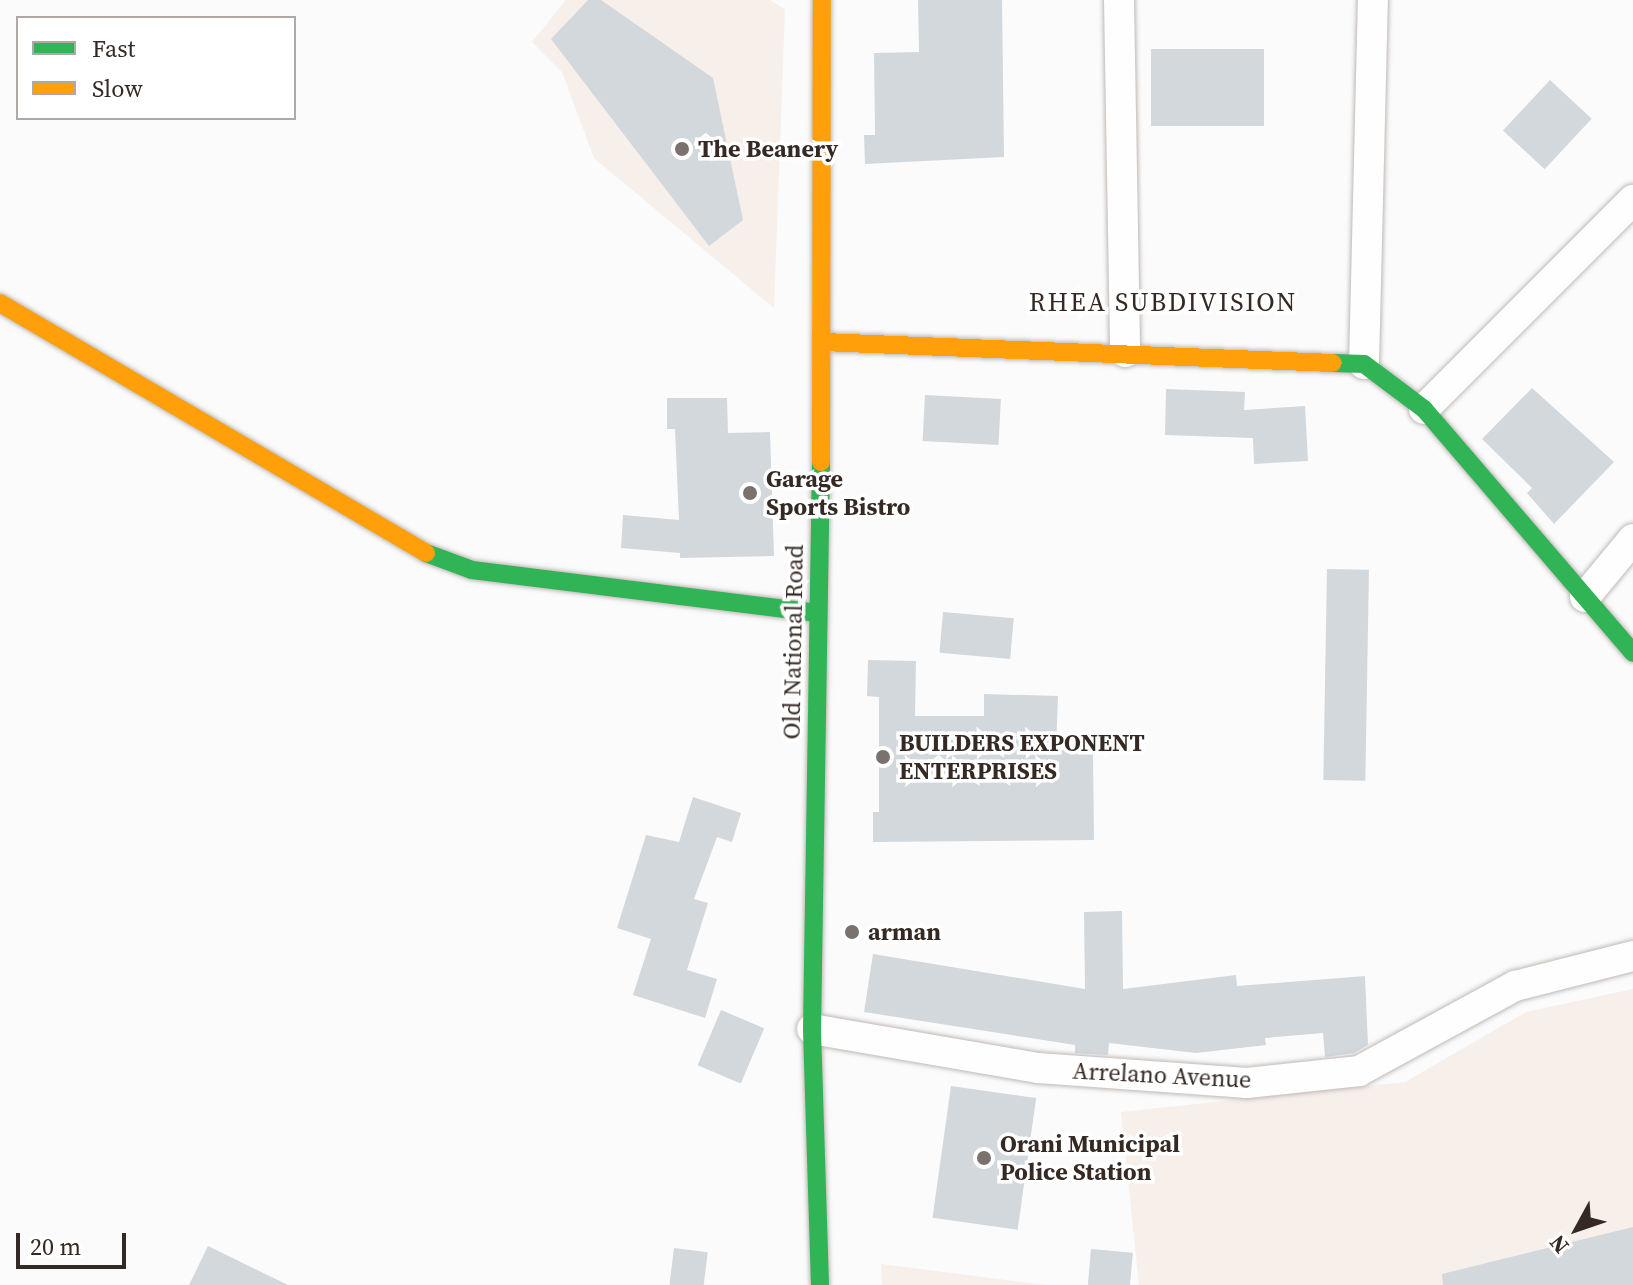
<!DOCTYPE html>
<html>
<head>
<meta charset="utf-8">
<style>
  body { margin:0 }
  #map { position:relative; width:1633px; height:1285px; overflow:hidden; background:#fbfbfb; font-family:"Source Serif 4",serif }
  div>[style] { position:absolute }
  .built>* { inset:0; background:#f7efea }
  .building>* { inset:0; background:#d3d8dc; transform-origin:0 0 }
  .roads { filter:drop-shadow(0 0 2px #beb9b6) drop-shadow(0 0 2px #beb9b6) }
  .street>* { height:30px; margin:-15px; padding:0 15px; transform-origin:15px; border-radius:15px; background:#fefefe }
  .fast>* { height:18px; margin:-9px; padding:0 9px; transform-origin:9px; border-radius:9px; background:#30b455 }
  .slow>* { height:18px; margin:-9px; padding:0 9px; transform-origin:9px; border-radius:9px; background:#ff9f0a }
  .dots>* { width:22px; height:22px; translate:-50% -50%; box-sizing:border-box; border:4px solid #fff; border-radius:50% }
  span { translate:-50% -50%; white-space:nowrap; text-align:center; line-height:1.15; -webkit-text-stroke:7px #fff; paint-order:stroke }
  .poi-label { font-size:24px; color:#352923; font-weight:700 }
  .left { translate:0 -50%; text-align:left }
  .street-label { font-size:24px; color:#352923 }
  .neighbourhood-label { font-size:26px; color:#352923; letter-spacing:2px }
  .legend { position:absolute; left:16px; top:16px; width:280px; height:104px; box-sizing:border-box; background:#fff; border:2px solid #aea9a7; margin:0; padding:10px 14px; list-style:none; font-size:24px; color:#352923 }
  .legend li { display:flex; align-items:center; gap:16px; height:40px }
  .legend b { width:40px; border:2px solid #aea9a7 }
  .north { position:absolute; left:1537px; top:1189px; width:80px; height:80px; -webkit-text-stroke:6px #fff; paint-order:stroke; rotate:230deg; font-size:22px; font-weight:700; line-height:32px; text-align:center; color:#352923 }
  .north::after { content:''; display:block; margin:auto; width:28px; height:36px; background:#352923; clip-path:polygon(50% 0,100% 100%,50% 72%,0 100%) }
  .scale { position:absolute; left:16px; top:1233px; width:110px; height:36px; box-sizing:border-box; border:4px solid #352923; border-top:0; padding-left:10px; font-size:24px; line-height:28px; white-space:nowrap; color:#352923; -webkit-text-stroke:6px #fff; paint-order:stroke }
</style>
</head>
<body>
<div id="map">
  <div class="built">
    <i style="clip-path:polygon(566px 0,770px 0,785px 9px,774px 308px,594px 158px,562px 72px,532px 42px)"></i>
    <i style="clip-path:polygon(1633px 989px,1633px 1285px,1139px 1285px,1121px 1112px,1405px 1082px,1526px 1012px)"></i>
    <i style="clip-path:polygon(881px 1264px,1046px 1285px,882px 1285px)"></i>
  </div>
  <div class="building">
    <i style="clip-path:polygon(588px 0,601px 0,713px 78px,743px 220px,709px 246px,551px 39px)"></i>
    <i style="clip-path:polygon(918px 0,1002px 0,1004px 157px,865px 164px,864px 135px,875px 135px,874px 53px,919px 52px)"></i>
    <i style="left:1151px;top:49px;width:113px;height:77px"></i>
    <i style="left:1550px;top:80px;width:57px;height:69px;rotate:43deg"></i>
    <i style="clip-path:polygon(1532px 388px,1614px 462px,1554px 524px,1527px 493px,1532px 488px,1482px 439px)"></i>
    <i style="clip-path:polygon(1166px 389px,1245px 392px,1244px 410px,1305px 406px,1308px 461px,1254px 464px,1253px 438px,1165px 435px)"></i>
    <i style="left:925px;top:395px;width:76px;height:46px;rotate:3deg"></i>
    <i style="clip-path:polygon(667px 398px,727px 398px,728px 433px,770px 432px,774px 556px,680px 558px,680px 553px,621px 548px,623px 515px,679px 520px,675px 429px,667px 429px)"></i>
    <i style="left:1327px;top:569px;width:42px;height:211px;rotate:1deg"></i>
    <i style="left:943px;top:612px;width:71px;height:41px;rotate:5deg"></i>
    <i style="clip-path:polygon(868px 660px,916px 661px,915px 716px,984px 716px,984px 694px,1058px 696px,1056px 750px,1093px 751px,1094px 840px,873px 842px,873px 812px,879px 812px,879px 697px,867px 696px)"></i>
    <i style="clip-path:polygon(693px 797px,741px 813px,732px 842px,717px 837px,694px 899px,708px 903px,687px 970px,717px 979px,705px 1018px,633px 995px,651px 939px,617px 928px,646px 835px,679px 842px)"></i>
    <i style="clip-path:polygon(1122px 911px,1123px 989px,1236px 975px,1237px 986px,1365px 976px,1368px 1045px,1354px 1053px,1325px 1057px,1323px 1033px,1265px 1038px,1266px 1045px,1196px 1053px,1109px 1043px,1108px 1055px,1075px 1053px,1075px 1045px,864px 1012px,873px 954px,1085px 989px,1084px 912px)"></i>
    <i style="left:721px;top:1010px;width:47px;height:60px;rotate:23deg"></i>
    <i style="left:951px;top:1086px;width:86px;height:133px;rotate:8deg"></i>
    <i style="clip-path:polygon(1633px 1227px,1633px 1285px,1443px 1285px,1442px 1274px)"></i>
    <i style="clip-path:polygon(208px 1246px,288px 1285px,189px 1285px)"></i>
    <i style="left:674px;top:1248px;width:34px;height:37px;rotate:7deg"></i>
    <i style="left:1091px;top:1249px;width:42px;height:36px;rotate:5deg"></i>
  </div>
  <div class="roads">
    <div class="street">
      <i style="left:1119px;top:0;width:352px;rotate:89deg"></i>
      <i style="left:1364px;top:364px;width:364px;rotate:-88.6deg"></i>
      <i style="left:1424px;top:409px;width:296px;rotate:-45deg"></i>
      <i style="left:1585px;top:597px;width:75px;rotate:-50.4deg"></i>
      <i style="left:812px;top:1029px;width:229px;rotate:9.8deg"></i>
      <i style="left:1038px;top:1068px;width:210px;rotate:4.1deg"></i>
      <i style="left:1247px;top:1083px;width:113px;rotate:-6.1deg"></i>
      <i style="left:1359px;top:1071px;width:178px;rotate:-28.6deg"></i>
      <i style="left:1515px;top:986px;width:122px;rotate:-14.3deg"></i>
    </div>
    <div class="fast">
      <i style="left:1333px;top:363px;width:31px;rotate:2deg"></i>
      <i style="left:1364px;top:364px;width:75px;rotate:36.9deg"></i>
      <i style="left:1424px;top:409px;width:321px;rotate:49.4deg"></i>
      <i style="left:426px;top:553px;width:49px;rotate:20.3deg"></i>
      <i style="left:472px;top:570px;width:348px;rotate:7.1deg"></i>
      <i style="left:820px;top:1285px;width:256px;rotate:-91.8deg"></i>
      <i style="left:812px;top:1029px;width:567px;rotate:-89.09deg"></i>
    </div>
    <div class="slow">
      <i style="left:0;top:303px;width:494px;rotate:30.4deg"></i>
      <i style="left:823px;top:342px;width:510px;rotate:2.36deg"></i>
      <i style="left:821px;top:462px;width:462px;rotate:-89.9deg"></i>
    </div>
  </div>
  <div class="dots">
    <i style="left:682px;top:149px;background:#7a726f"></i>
    <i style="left:750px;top:493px;background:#7a726f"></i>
    <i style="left:883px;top:757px;background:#7a726f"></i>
    <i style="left:852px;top:932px;background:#7a726f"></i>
    <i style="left:984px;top:1158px;background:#7a726f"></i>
  </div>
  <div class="poi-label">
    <span class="left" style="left:698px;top:149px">The Beanery</span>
    <span class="left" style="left:766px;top:493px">Garage<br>Sports Bistro</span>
    <span class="left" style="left:899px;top:757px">BUILDERS EXPONENT<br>ENTERPRISES</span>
    <span class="left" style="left:868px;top:932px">arman</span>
    <span class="left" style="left:1000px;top:1158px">Orani Municipal<br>Police Station</span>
  </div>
  <div class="street-label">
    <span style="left:793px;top:642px;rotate:-89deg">Old National Road</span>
    <span style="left:1162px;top:1075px;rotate:3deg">Arrelano Avenue</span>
  </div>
  <div class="neighbourhood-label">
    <span style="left:1163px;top:303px">RHEA SUBDIVISION</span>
  </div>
  <ul class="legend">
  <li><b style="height:10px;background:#30b455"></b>Fast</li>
  <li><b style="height:10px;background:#ff9f0a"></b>Slow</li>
  </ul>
  <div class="north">N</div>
  <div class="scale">20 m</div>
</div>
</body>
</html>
